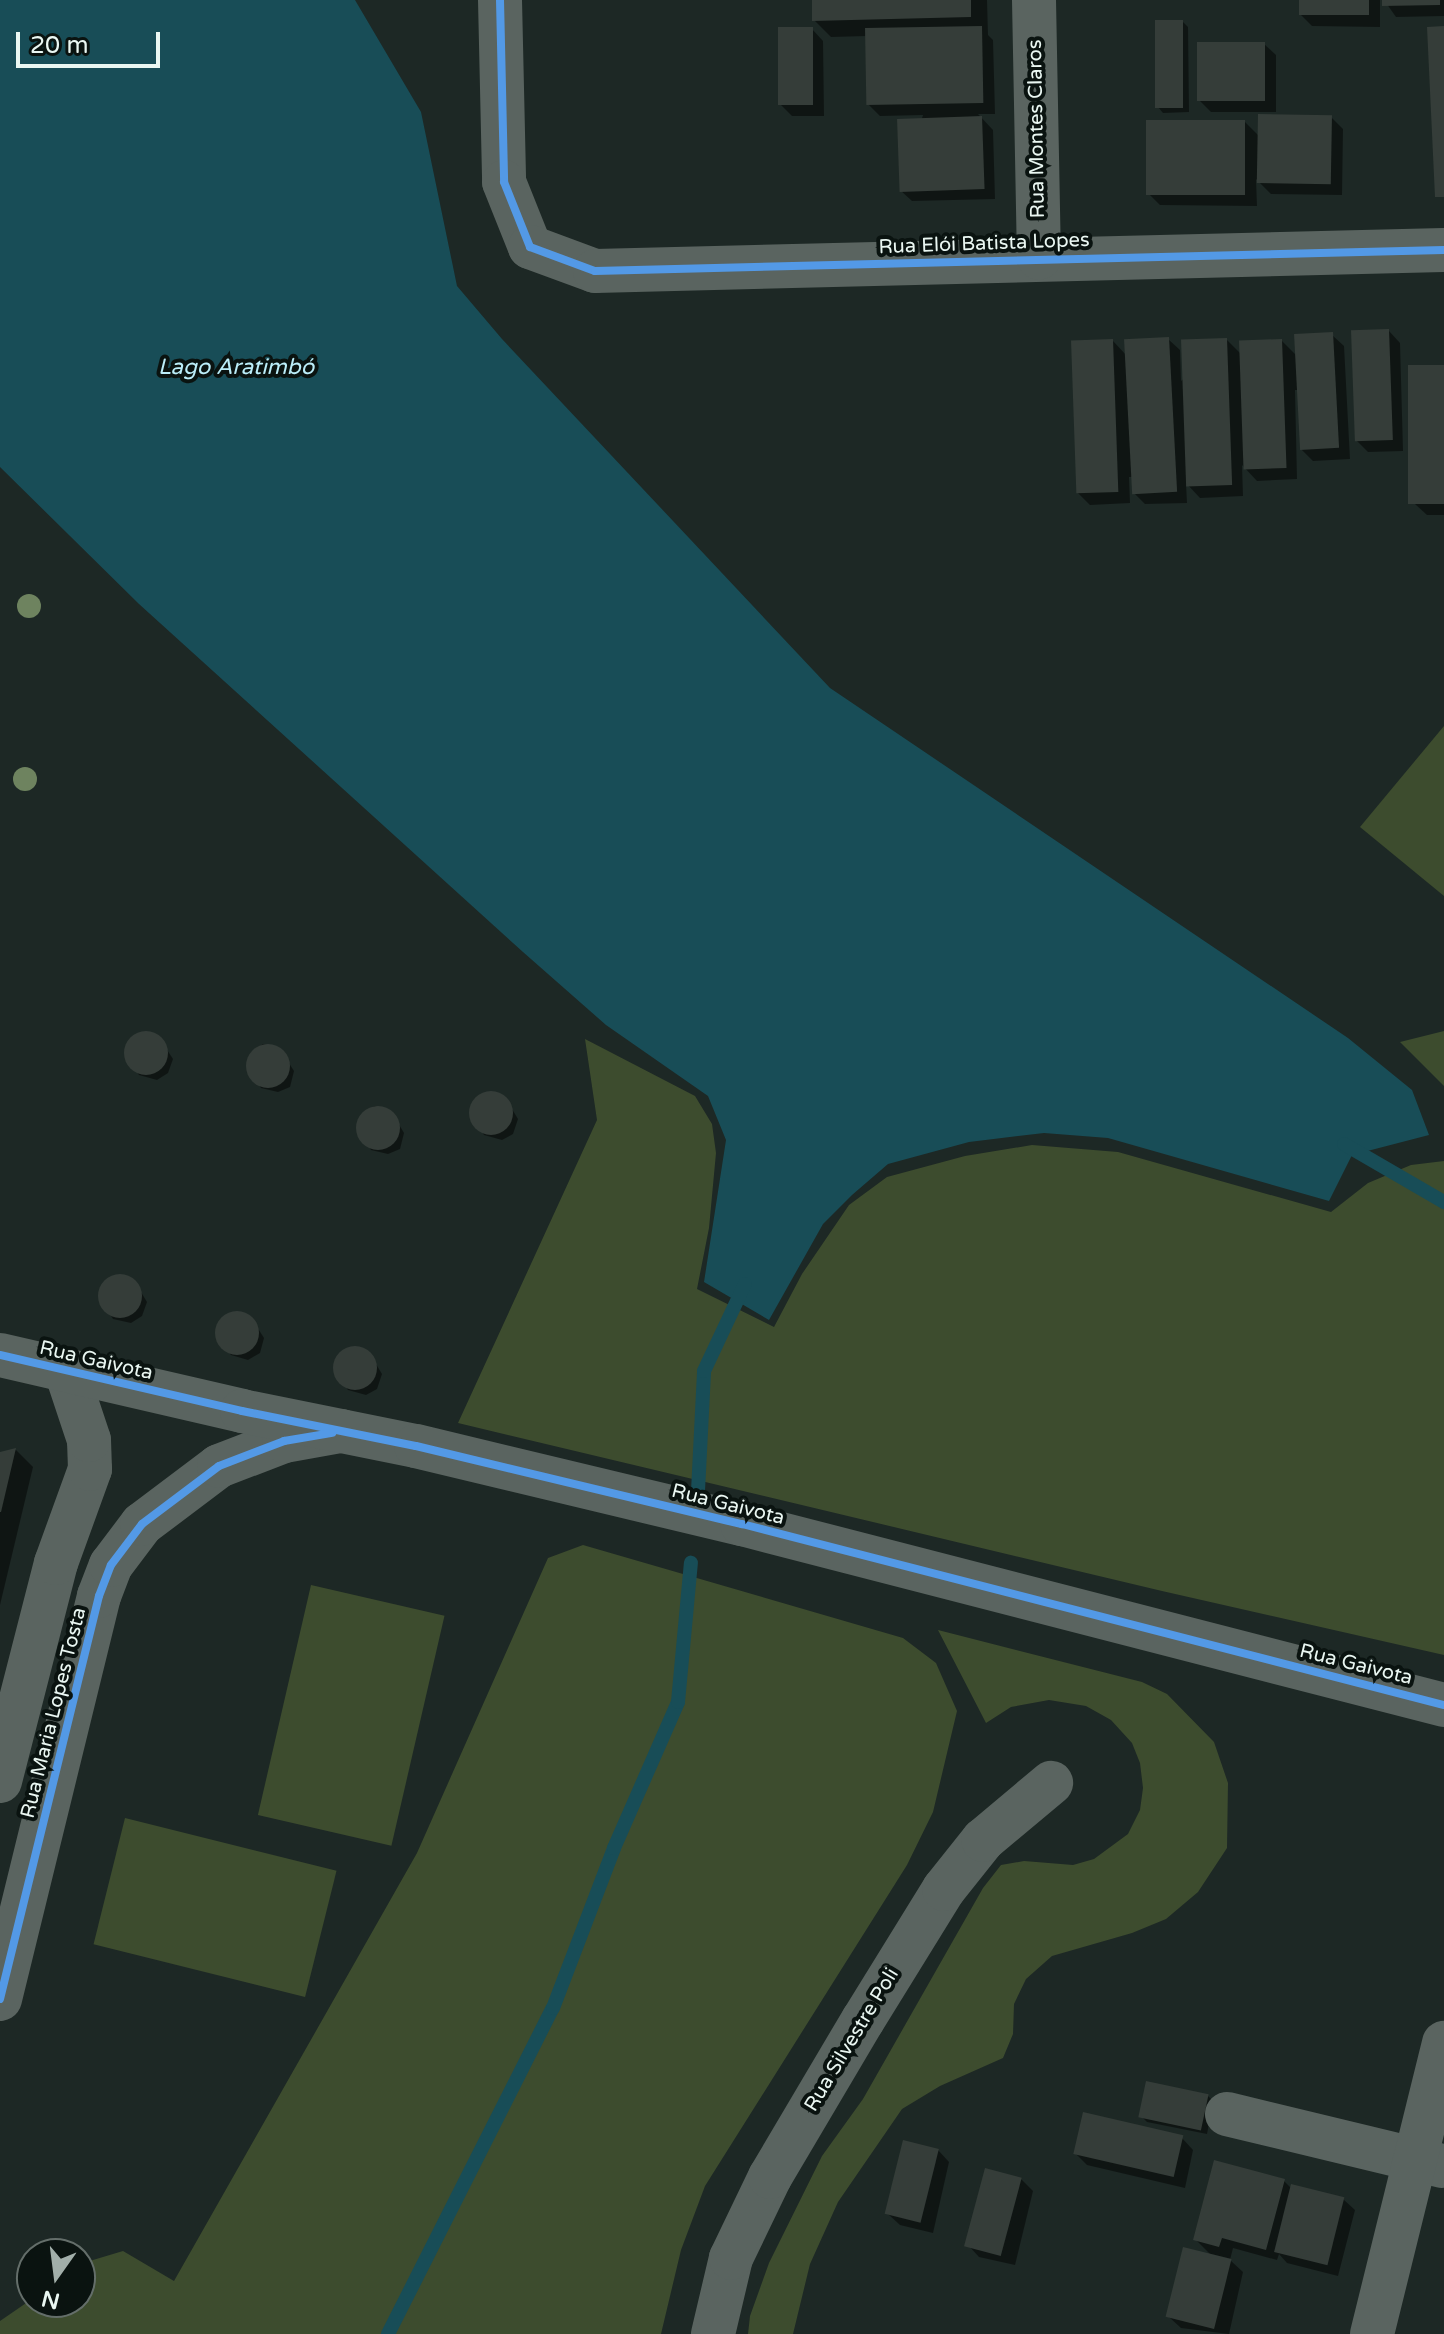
<!DOCTYPE html>
<html>
<head>
<meta charset="utf-8">
<style>
  body { margin:0 }
  #map { position:relative; width:1444px; height:2334px; overflow:hidden; background:#1d2825; font-family:"Varela Round",sans-serif }
  div>[style] { position:absolute }
  .green>* { inset:0; background:#3d4c2e; transform-origin:0 0 }
  .water>* { inset:0; background:#184d57 }
  .shadow>* { inset:0; background:#0007 }
  .stream>* { height:14px; margin:-7px; padding:0 7px; transform-origin:7px; border-radius:7px; background:#184d57 }
  .building>* { inset:0; background:#353d39; transform-origin:0 0 }
  .round { border-radius:50% }
  .minor>* { height:44px; margin:-22px; padding:0 22px; transform-origin:22px; border-radius:22px; background:#5a6460 }
  .tertiary>* { height:44px; margin:-22px; padding:0 22px; transform-origin:22px; border-radius:22px; background:#5a6460 }
  .cycleway>* { height:8px; margin:-4px; padding:0 4px; transform-origin:4px; border-radius:4px; background:#5399e6 }
  .trees>* { width:24px; height:24px; margin:-12px; border-radius:50%; background:#6e835f }
  span { translate:-50% -50%; white-space:nowrap; text-align:center; line-height:1.15; -webkit-text-stroke:8px #0a1310; paint-order:stroke }
  .street-label { font-size:20px; color:#eaf7f2 }
  .water-label { font-size:22px; color:#bbeef9; font-style:italic }
  .north { position:absolute; left:16px; top:2238px; width:80px; height:80px; box-sizing:border-box; background:#0a1310; border:2px solid #646e6a; border-radius:50%; rotate:194deg; font-size:22px; font-weight:700; line-height:32px; text-align:center; color:#eaf7f2 }
  .north::after { content:''; display:block; margin:auto; width:28px; height:36px; background:#a2afaa; clip-path:polygon(50% 0,100% 100%,50% 72%,0 100%) }
  .scale { position:absolute; left:16px; top:32px; width:144px; height:36px; box-sizing:border-box; border:4px solid #eaf7f2; border-top:0; padding-left:10px; font-size:24px; line-height:28px; white-space:nowrap; color:#eaf7f2; -webkit-text-stroke:6px #0a1310; paint-order:stroke }
</style>
</head>
<body>
<div id="map">
  <div class="green">
    <i style="clip-path:polygon(1444px 726px,1444px 896px,1360px 827px)"></i>
    <i style="clip-path:polygon(1444px 1031px,1444px 1086px,1400px 1042px)"></i>
    <i style="clip-path:polygon(585px 1039px,695px 1096px,712px 1124px,716px 1153px,709px 1228px,697px 1289px,774px 1327px,802px 1274px,849px 1205px,887px 1177px,965px 1156px,1032px 1145px,1118px 1152px,1331px 1212px,1368px 1183px,1411px 1165px,1444px 1161px,1444px 1655px,1162px 1591px,458px 1423px,597px 1120px)"></i>
    <i style="clip-path:polygon(583px 1545px,903px 1638px,936px 1663px,957px 1711px,933px 1812px,907px 1865px,705px 2186px,681px 2250px,661px 2334px,0 2334px,0 2321px,32px 2299px,32px 2302px,80px 2302px,80px 2265px,83px 2263px,123px 2251px,174px 2281px,417px 1853px,548px 1558px)"></i>
    <i style="left:311px;top:1585px;width:137px;height:236px;rotate:13deg"></i>
    <i style="clip-path:polygon(938px 1630px,1142px 1682px,1167px 1694px,1214px 1742px,1228px 1783px,1227px 1848px,1198px 1892px,1166px 1919px,1132px 1933px,1052px 1956px,1026px 1979px,1014px 2004px,1013px 2034px,1003px 2058px,940px 2086px,902px 2109px,838px 2202px,810px 2264px,793px 2334px,748px 2334px,750px 2316px,769px 2263px,822px 2156px,863px 2099px,983px 1888px,1001px 1865px,1024px 1861px,1073px 1865px,1094px 1859px,1128px 1834px,1140px 1810px,1143px 1788px,1140px 1763px,1132px 1743px,1111px 1720px,1086px 1706px,1049px 1700px,1011px 1707px,986px 1723px)"></i>
    <i style="left:125px;top:1818px;width:218px;height:130px;rotate:14deg"></i>
  </div>
  <div class="water">
    <i style="clip-path:polygon(0 0,355px 0,421px 112px,457px 286px,502px 339px,830px 688px,1348px 1038px,1412px 1090px,1429px 1135px,1352px 1155px,1329px 1201px,1108px 1138px,1044px 1133px,969px 1142px,888px 1164px,852px 1195px,823px 1224px,769px 1320px,704px 1282px,726px 1140px,708px 1096px,606px 1025px,523px 952px,139px 604px,0 467px)"></i>
  </div>
  <div class="shadow">
    <i style="clip-path:polygon(814px 0,987px 0,988px 35px,993px 40px,995px 114px,978px 114px,993px 130px,995px 199px,912px 201px,900px 190px,923px 115px,880px 116px,868px 104px,867px 36px,831px 37px,814px 20px)"></i>
    <i style="clip-path:polygon(1301px 0,1380px 0,1380px 27px,1312px 26px,1301px 15px)"></i>
    <i style="clip-path:polygon(1384px 0,1444px 0,1444px 16px,1396px 17px)"></i>
    <i style="clip-path:polygon(1183px 22px,1188px 27px,1189px 112px,1163px 113px,1158px 107px)"></i>
    <i style="clip-path:polygon(812px 29px,823px 41px,824px 116px,792px 116px,780px 104px)"></i>
    <i style="clip-path:polygon(1264px 44px,1276px 55px,1276px 112px,1211px 112px,1199px 100px)"></i>
    <i style="clip-path:polygon(1331px 117px,1343px 129px,1342px 195px,1271px 194px,1256px 179px,1257px 206px,1160px 205px,1149px 194px,1245px 122px,1260px 137px)"></i>
    <i style="clip-path:polygon(1389px 331px,1400px 343px,1403px 451px,1368px 452px,1356px 440px)"></i>
    <i style="clip-path:polygon(1332px 335px,1344px 346px,1350px 459px,1313px 461px,1301px 449px,1298px 390px,1295px 390px,1297px 479px,1257px 481px,1242px 465px,1243px 496px,1200px 498px,1186px 483px,1187px 503px,1145px 504px,1134px 493px,1133px 477px,1129px 477px,1130px 503px,1090px 505px,1078px 493px,1113px 341px,1127px 356px,1168px 339px,1180px 350px,1181px 381px,1227px 340px,1242px 355px,1282px 341px,1297px 356px)"></i>
    <i style="clip-path:polygon(1444px 367px,1444px 515px,1427px 515px,1415px 504px)"></i>
    <i style="clip-path:polygon(141px 1032px,158px 1036px,173px 1059px,168px 1073px,157px 1080px,139px 1075px,126px 1056px,129px 1042px)"></i>
    <i style="clip-path:polygon(263px 1044px,280px 1049px,294px 1071px,290px 1087px,278px 1092px,261px 1088px,248px 1069px,251px 1055px)"></i>
    <i style="clip-path:polygon(486px 1092px,504px 1096px,518px 1119px,513px 1134px,502px 1140px,484px 1135px,471px 1116px,474px 1102px)"></i>
    <i style="clip-path:polygon(374px 1106px,391px 1111px,404px 1133px,400px 1149px,388px 1154px,371px 1150px,358px 1131px,361px 1117px)"></i>
    <i style="clip-path:polygon(116px 1275px,133px 1279px,147px 1302px,142px 1316px,131px 1323px,113px 1319px,100px 1299px,104px 1285px)"></i>
    <i style="clip-path:polygon(233px 1312px,250px 1316px,264px 1338px,260px 1353px,248px 1360px,231px 1355px,217px 1336px,221px 1321px)"></i>
    <i style="clip-path:polygon(351px 1347px,368px 1351px,382px 1374px,377px 1389px,366px 1395px,348px 1390px,334px 1371px,338px 1356px)"></i>
    <i style="clip-path:polygon(16px 1450px,33px 1467px,0 1605px,0 1454px)"></i>
    <i style="clip-path:polygon(1208px 2096px,1213px 2101px,1207px 2134px,1147px 2122px,1141px 2116px)"></i>
    <i style="clip-path:polygon(1182px 2138px,1193px 2150px,1185px 2188px,1087px 2165px,1075px 2153px)"></i>
    <i style="clip-path:polygon(938px 2150px,949px 2162px,933px 2233px,900px 2225px,888px 2214px)"></i>
    <i style="clip-path:polygon(1021px 2179px,1033px 2191px,1015px 2265px,979px 2257px,968px 2245px)"></i>
    <i style="clip-path:polygon(1284px 2181px,1291px 2188px,1343px 2199px,1355px 2210px,1338px 2276px,1287px 2263px,1279px 2254px,1277px 2260px,1233px 2248px,1230px 2260px,1243px 2272px,1229px 2334px,1181px 2328px,1169px 2317px,1212px 2256px,1195px 2239px)"></i>
  </div>
  <div class="stream">
    <i style="left:1344px;top:1144px;width:116px;rotate:30.1deg"></i>
    <i style="left:698px;top:1491px;width:120px;rotate:-87.1deg"></i>
    <i style="left:704px;top:1371px;width:96px;rotate:-64.8deg"></i>
    <i style="left:388px;top:2334px;width:365px;rotate:-63.2deg"></i>
    <i style="left:553px;top:2008px;width:171px;rotate:-69.1deg"></i>
    <i style="left:614px;top:1848px;width:159px;rotate:-66.3deg"></i>
    <i style="left:678px;top:1702px;width:140px;rotate:-84.7deg"></i>
  </div>
  <div class="building">
    <i style="clip-path:polygon(812px 0,971px 0,971px 17px,812px 21px)"></i>
    <i style="left:1299px;top:0;width:70px;height:15px"></i>
    <i style="clip-path:polygon(1382px 0,1440px 0,1440px 5px,1382px 6px)"></i>
    <i style="left:1155px;top:20px;width:28px;height:88px"></i>
    <i style="left:982px;top:26px;width:77px;height:117px;rotate:89deg"></i>
    <i style="clip-path:polygon(1444px 26px,1444px 197px,1435px 197px,1427px 27px)"></i>
    <i style="left:778px;top:27px;width:35px;height:78px"></i>
    <i style="left:1265px;top:42px;width:59px;height:68px;rotate:90deg"></i>
    <i style="left:1258px;top:114px;width:74px;height:69px;rotate:1deg"></i>
    <i style="left:982px;top:116px;width:73px;height:85px;rotate:88deg"></i>
    <i style="left:1146px;top:120px;width:99px;height:75px"></i>
    <i style="left:1389px;top:329px;width:111px;height:38px;rotate:88deg"></i>
    <i style="left:1333px;top:332px;width:116px;height:39px;rotate:87deg"></i>
    <i style="left:1169px;top:337px;width:155px;height:45px;rotate:87deg"></i>
    <i style="left:1227px;top:338px;width:147px;height:46px;rotate:88deg"></i>
    <i style="left:1113px;top:339px;width:153px;height:42px;rotate:88deg"></i>
    <i style="left:1282px;top:339px;width:129px;height:43px;rotate:88deg"></i>
    <i style="left:1444px;top:365px;width:139px;height:36px;rotate:90deg"></i>
    <i class="round" style="left:124px;top:1031px;width:44px;height:44px"></i>
    <i class="round" style="left:246px;top:1044px;width:44px;height:44px"></i>
    <i class="round" style="left:469px;top:1091px;width:44px;height:44px"></i>
    <i class="round" style="left:356px;top:1106px;width:44px;height:44px"></i>
    <i class="round" style="left:98px;top:1274px;width:44px;height:44px"></i>
    <i class="round" style="left:215px;top:1311px;width:44px;height:44px"></i>
    <i class="round" style="left:333px;top:1346px;width:44px;height:44px"></i>
    <i style="clip-path:polygon(16px 1448px,1px 1512px,0 1512px,0 1452px)"></i>
    <i style="left:1146px;top:2081px;width:64px;height:37px;rotate:12deg"></i>
    <i style="left:1083px;top:2112px;width:103px;height:43px;rotate:13deg"></i>
    <i style="left:903px;top:2140px;width:37px;height:76px;rotate:14deg"></i>
    <i style="clip-path:polygon(1214px 2160px,1285px 2179px,1266px 2250px,1222px 2238px,1219px 2247px,1193px 2240px)"></i>
    <i style="left:985px;top:2168px;width:38px;height:81px;rotate:15deg"></i>
    <i style="left:1291px;top:2184px;width:55px;height:70px;rotate:14deg"></i>
    <i style="left:1183px;top:2247px;width:50px;height:72px;rotate:14deg"></i>
  </div>
  <div class="minor">
    <i style="left:500px;top:0;width:182px;rotate:88.7deg"></i>
    <i style="left:504px;top:182px;width:70px;rotate:68.2deg"></i>
    <i style="left:530px;top:247px;width:69px;rotate:20.3deg"></i>
    <i style="left:595px;top:271px;width:849px;rotate:-1.42deg"></i>
    <i style="left:1034px;top:0;width:258px;rotate:88.9deg"></i>
    <i style="left:0;top:1781px;width:225px;rotate:-75.6deg"></i>
    <i style="left:56px;top:1563px;width:100px;rotate:-70.1deg"></i>
    <i style="left:90px;top:1469px;width:29px;rotate:-92deg"></i>
    <i style="left:89px;top:1440px;width:73px;rotate:-108.4deg"></i>
    <i style="left:0;top:1999px;width:415px;rotate:-76.2deg"></i>
    <i style="left:99px;top:1596px;width:33px;rotate:-69deg"></i>
    <i style="left:111px;top:1565px;width:51px;rotate:-52.9deg"></i>
    <i style="left:142px;top:1524px;width:96px;rotate:-37deg"></i>
    <i style="left:219px;top:1466px;width:70px;rotate:-21deg"></i>
    <i style="left:284px;top:1441px;width:58px;rotate:-10deg"></i>
    <i style="left:1227px;top:2114px;width:221px;rotate:13.6deg"></i>
    <i style="left:713px;top:2334px;width:78px;rotate:-76.7deg"></i>
    <i style="left:731px;top:2258px;width:90px;rotate:-64.3deg"></i>
    <i style="left:770px;top:2177px;width:182px;rotate:-59.4deg"></i>
    <i style="left:863px;top:2020px;width:154px;rotate:-58.3deg"></i>
    <i style="left:944px;top:1889px;width:63px;rotate:-51.5deg"></i>
    <i style="left:983px;top:1840px;width:89px;rotate:-40deg"></i>
    <i style="left:1372px;top:2334px;width:300px;rotate:-76.1deg"></i>
  </div>
  <div class="tertiary">
    <i style="left:0;top:1355px;width:248px;rotate:13deg"></i>
    <i style="left:242px;top:1411px;width:177px;rotate:11.4deg"></i>
    <i style="left:416px;top:1446px;width:335px;rotate:13.5deg"></i>
    <i style="left:742px;top:1524px;width:725px;rotate:14.46deg"></i>
  </div>
  <div class="cycleway">
    <i style="left:500px;top:0;width:182px;rotate:88.7deg"></i>
    <i style="left:504px;top:182px;width:70px;rotate:68.2deg"></i>
    <i style="left:530px;top:247px;width:69px;rotate:20.3deg"></i>
    <i style="left:595px;top:271px;width:849px;rotate:-1.42deg"></i>
    <i style="left:0;top:1355px;width:248px;rotate:13deg"></i>
    <i style="left:242px;top:1411px;width:177px;rotate:11.4deg"></i>
    <i style="left:416px;top:1446px;width:335px;rotate:13.5deg"></i>
    <i style="left:742px;top:1524px;width:725px;rotate:14.46deg"></i>
    <i style="left:0;top:1999px;width:415px;rotate:-76.2deg"></i>
    <i style="left:99px;top:1596px;width:33px;rotate:-69deg"></i>
    <i style="left:111px;top:1565px;width:51px;rotate:-52.9deg"></i>
    <i style="left:142px;top:1524px;width:96px;rotate:-37deg"></i>
    <i style="left:219px;top:1466px;width:70px;rotate:-21deg"></i>
    <i style="left:284px;top:1441px;width:49px;rotate:-9.5deg"></i>
  </div>
  <div class="trees">
    <i style="left:29px;top:606px"></i>
    <i style="left:25px;top:779px"></i>
  </div>
  <div class="street-label">
    <span style="left:1037px;top:129px;rotate:-91deg">Rua Montes Claros</span>
    <span style="left:984px;top:244px;rotate:-2deg">Rua Elói Batista Lopes</span>
    <span style="left:96px;top:1361px;rotate:13deg">Rua Gaivota</span>
    <span style="left:728px;top:1505px;rotate:14deg">Rua Gaivota</span>
    <span style="left:1356px;top:1665px;rotate:14deg">Rua Gaivota</span>
    <span style="left:54px;top:1713px;rotate:-76deg">Rua Maria Lopes Tosta</span>
    <span style="left:852px;top:2040px;rotate:-59deg">Rua Silvestre Poli</span>
  </div>
  <div class="water-label">
    <span style="left:236px;top:368px">Lago Aratimbó</span>
  </div>
  <div class="north">N</div>
  <div class="scale">20 m</div>
</div>
</body>
</html>
